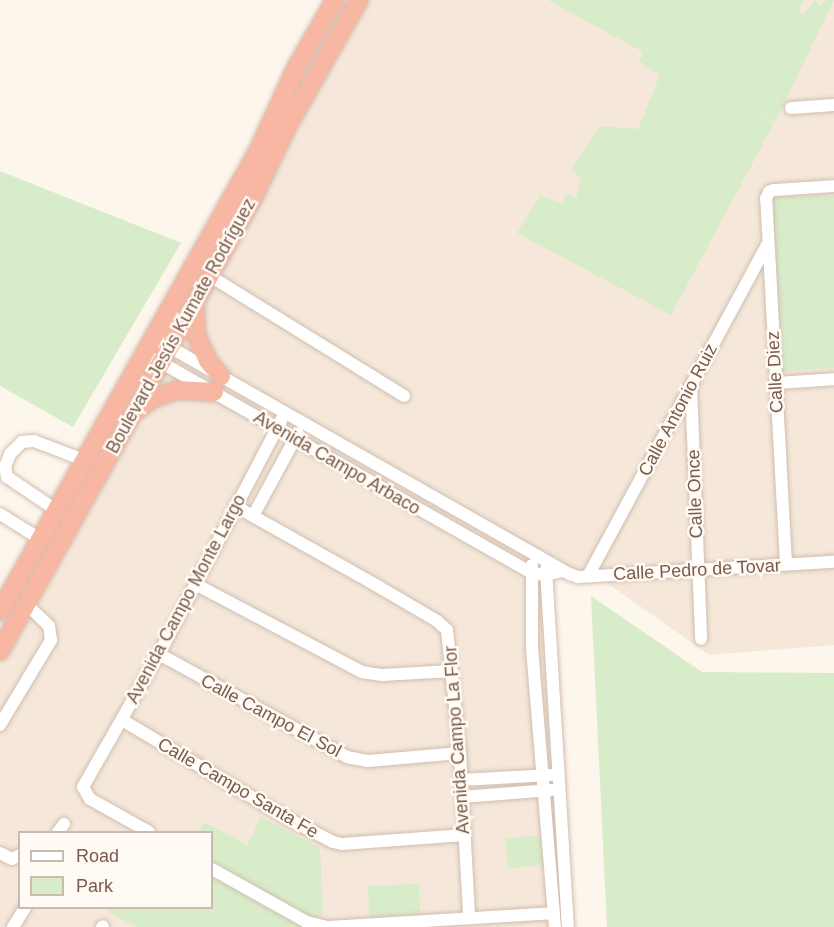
<!DOCTYPE html>
<html>
<head>
<meta charset="utf-8">
<style>
  body { margin:0 }
  #map { position:relative; width:834px; height:927px; overflow:hidden; background:#fdf6ec; font-family:Helvetica,sans-serif }
  div>[style] { position:absolute }
  .residential>* { inset:0; background:#f5e8da }
  .green>* { inset:0; background:#d8ecc9; transform-origin:0 0 }
  .roads { filter:drop-shadow(0 0 2px #d1beb0) drop-shadow(0 0 2px #d1beb0) }
  .minor>* { height:12px; margin:-6px; padding:0 6px; transform-origin:6px; border-radius:6px; background:#fff }
  .highway>* { height:18px; margin:-9px; padding:0 9px; transform-origin:9px; border-radius:9px; background:#f7b7a3 }
  span { translate:-50% -50%; white-space:nowrap; text-align:center; line-height:1.15; -webkit-text-stroke:5px #fffaf3; paint-order:stroke }
  .street-label { font-size:18px; color:#7a5c4d }
  .legend { position:absolute; left:18px; top:831px; width:195px; height:78px; box-sizing:border-box; background:#fffaf3; border:2px solid #cabbb1; margin:0; padding:8px 10px; list-style:none; font-size:18px; color:#7a5c4d }
  .legend li { display:flex; align-items:center; gap:12px; height:30px }
  .legend b { width:30px; border:2px solid #cabbb1 }
</style>
</head>
<body>
<div id="map">
  <div class="residential">
    <i style="clip-path:polygon(evenodd,339px 0,834px 0,834px 645px,709px 655px,593px 573px,542px 576px,564px 927px,0 927px,0 622px,339px 0,20px 832px,212px 832px,212px 908px,20px 908px,20px 832px)"></i>
  </div>
  <div class="green">
    <i style="clip-path:polygon(548px 0,804px 0,799px 9px,802px 16px,815px 1px,821px 6px,825px 0,834px 0,775px 122px,726px 96px,774px 123px,671px 315px,517px 233px,540px 196px,562px 203px,566px 194px,576px 198px,581px 178px,571px 169px,601px 126px,638px 129px,660px 75px,639px 61px,643px 52px)"></i>
    <i style="clip-path:polygon(0 171px,181px 243px,73px 427px,0 386px)"></i>
    <i style="clip-path:polygon(834px 195px,834px 368px,781px 371px,771px 197px)"></i>
    <i style="clip-path:polygon(591px 596px,702px 672px,834px 673px,834px 927px,607px 927px)"></i>
    <i style="clip-path:polygon(261px 817px,320px 848px,323px 912px,317px 919px,311px 920px,212px 862px,212px 832px,198px 832px,204px 822px,247px 845px)"></i>
    <i style="left:540px;top:835px;width:30px;height:35px;rotate:84deg"></i>
    <i style="clip-path:polygon(212px 875px,307px 927px,136px 927px,107px 911px,109px 908px,212px 908px)"></i>
    <i style="left:419px;top:884px;width:31px;height:51px;rotate:88deg"></i>
  </div>
  <div class="roads">
    <div class="minor">
      <i style="left:791px;top:108px;width:43px;rotate:-4deg"></i>
      <i style="left:210px;top:276px;width:228px;rotate:31.7deg"></i>
      <i style="left:152px;top:337px;width:481px;rotate:29.6deg"></i>
      <i style="left:570px;top:574px;width:9px;rotate:21deg"></i>
      <i style="left:578px;top:577px;width:256px;rotate:-3.4deg"></i>
      <i style="left:155px;top:359px;width:433px;rotate:29.6deg"></i>
      <i style="left:531px;top:573px;width:15px;rotate:8deg"></i>
      <i style="left:546px;top:575px;width:16px;rotate:-14deg"></i>
      <i style="left:776px;top:383px;width:58px;rotate:-3.9deg"></i>
      <i style="left:691px;top:386px;width:253px;rotate:87.7deg"></i>
      <i style="left:235px;top:506px;width:159px;rotate:29.3deg"></i>
      <i style="left:374px;top:584px;width:73px;rotate:30.4deg"></i>
      <i style="left:437px;top:621px;width:13px;rotate:42deg"></i>
      <i style="left:447px;top:630px;width:124px;rotate:84deg"></i>
      <i style="left:460px;top:753px;width:163px;rotate:86.8deg"></i>
      <i style="left:56px;top:510px;width:59px;rotate:-146deg"></i>
      <i style="left:7px;top:477px;width:10px;rotate:-101deg"></i>
      <i style="left:5px;top:467px;width:14px;rotate:-69deg"></i>
      <i style="left:10px;top:454px;width:17px;rotate:-45deg"></i>
      <i style="left:22px;top:442px;width:12px;rotate:-5deg"></i>
      <i style="left:34px;top:441px;width:53px;rotate:20.8deg"></i>
      <i style="left:0;top:514px;width:47px;rotate:32deg"></i>
      <i style="left:253px;top:516px;width:94px;rotate:-61.5deg"></i>
      <i style="left:786px;top:564px;width:366px;rotate:-93.1deg"></i>
      <i style="left:766px;top:199px;width:8px;rotate:-67deg"></i>
      <i style="left:769px;top:192px;width:5px;rotate:-22deg"></i>
      <i style="left:774px;top:190px;width:60px;rotate:-3.8deg"></i>
      <i style="left:532px;top:565px;width:83px;rotate:90deg"></i>
      <i style="left:532px;top:648px;width:280px;rotate:85.3deg"></i>
      <i style="left:546px;top:569px;width:359px;rotate:86.5deg"></i>
      <i style="left:588px;top:576px;width:376px;rotate:-61.6deg"></i>
      <i style="left:195px;top:584px;width:189px;rotate:27.8deg"></i>
      <i style="left:362px;top:672px;width:20px;rotate:9deg"></i>
      <i style="left:382px;top:675px;width:70px;rotate:-3.3deg"></i>
      <i style="left:159px;top:654px;width:214px;rotate:28.7deg"></i>
      <i style="left:347px;top:757px;width:21px;rotate:11deg"></i>
      <i style="left:368px;top:761px;width:92px;rotate:-5deg"></i>
      <i style="left:122px;top:720px;width:198px;rotate:30.7deg"></i>
      <i style="left:292px;top:821px;width:46px;rotate:27.1deg"></i>
      <i style="left:333px;top:842px;width:9px;rotate:13deg"></i>
      <i style="left:342px;top:844px;width:123px;rotate:-4.2deg"></i>
      <i style="left:0;top:725px;width:99px;rotate:-59deg"></i>
      <i style="left:51px;top:640px;width:14px;rotate:-98deg"></i>
      <i style="left:49px;top:626px;width:32px;rotate:-136deg"></i>
      <i style="left:461px;top:780px;width:90px;rotate:-3.2deg"></i>
      <i style="left:462px;top:797px;width:89px;rotate:-4.5deg"></i>
      <i style="left:58px;top:832px;width:10px;rotate:-53deg"></i>
      <i style="left:149px;top:832px;width:68px;rotate:-150.8deg"></i>
      <i style="left:90px;top:799px;width:14px;rotate:-120deg"></i>
      <i style="left:83px;top:787px;width:153px;rotate:-60.3deg"></i>
      <i style="left:159px;top:654px;width:272px;rotate:-62.4deg"></i>
      <i style="left:0;top:853px;width:13px;rotate:27deg"></i>
      <i style="left:12px;top:859px;width:9px;rotate:-27deg"></i>
      <i style="left:212px;top:869px;width:109px;rotate:29.2deg"></i>
      <i style="left:307px;top:922px;width:21px;rotate:14deg"></i>
      <i style="left:327px;top:927px;width:227px;rotate:-3.5deg"></i>
      <i style="left:13px;top:927px;width:22px;rotate:-58deg"></i>
      <i style="left:102px;top:927px;width:1px;rotate:-45deg"></i>
    </div>
    <div class="highway">
      <i style="left:195px;top:304px;width:33px;rotate:87deg"></i>
      <i style="left:197px;top:337px;width:26px;rotate:65deg"></i>
      <i style="left:208px;top:361px;width:20px;rotate:49deg"></i>
      <i style="left:136px;top:411px;width:22px;rotate:-36deg"></i>
      <i style="left:154px;top:398px;width:24px;rotate:-19deg"></i>
      <i style="left:177px;top:390px;width:37px;rotate:3deg"></i>
      <i style="left:0;top:611px;width:527px;rotate:-60.71deg"></i>
      <i style="left:258px;top:151px;width:91px;rotate:-65.4deg"></i>
      <i style="left:296px;top:68px;width:78px;rotate:-60.2deg"></i>
      <i style="left:0;top:651px;width:521px;rotate:-60.83deg"></i>
      <i style="left:254px;top:196px;width:79px;rotate:-64.4deg"></i>
      <i style="left:288px;top:125px;width:144px;rotate:-60.4deg"></i>
    </div>
  </div>
  <div class="street-label">
    <span style="left:181px;top:326px;rotate:-61deg">Boulevard Jesús Kumate Rodríguez</span>
    <span style="left:775px;top:372px;rotate:-93deg">Calle Diez</span>
    <span style="left:678px;top:410px;rotate:-62deg">Calle Antonio Ruiz</span>
    <span style="left:337px;top:463px;rotate:30deg">Avenida Campo Arbaco</span>
    <span style="left:695px;top:494px;rotate:-92deg">Calle Once</span>
    <span style="left:697px;top:570px;rotate:-3deg">Calle Pedro de Tovar</span>
    <span style="left:186px;top:599px;rotate:-62deg">Avenida Campo Monte Largo</span>
    <span style="left:271px;top:716px;rotate:28deg">Calle Campo El Sol</span>
    <span style="left:457px;top:740px;rotate:-94deg">Avenida Campo La Flor</span>
    <span style="left:238px;top:788px;rotate:30deg">Calle Campo Santa Fe</span>
  </div>
  <ul class="legend">
  <li><b style="height:8px;background:#fff"></b>Road</li>
  <li><b style="height:16px;background:#d8ecc9"></b>Park</li>
  </ul>
</div>
</body>
</html>
